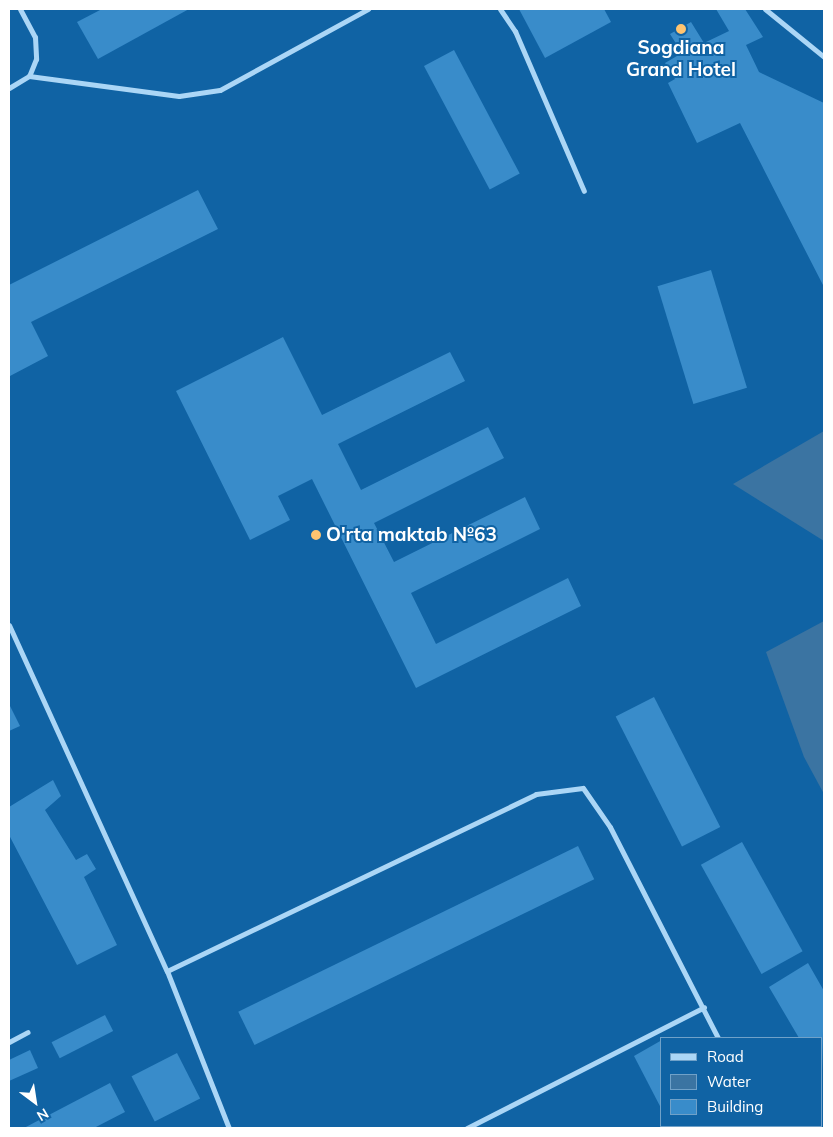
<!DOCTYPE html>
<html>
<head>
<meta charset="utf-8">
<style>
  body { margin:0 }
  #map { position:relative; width:833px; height:1137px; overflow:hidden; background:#1063a4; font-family:Mulish,sans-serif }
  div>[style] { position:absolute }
  .water>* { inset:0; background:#3b74a2 }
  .building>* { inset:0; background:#398cca; transform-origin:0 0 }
  .street>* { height:5px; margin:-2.5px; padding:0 2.5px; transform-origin:2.5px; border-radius:2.5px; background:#abd6f6 }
  .dots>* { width:14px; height:14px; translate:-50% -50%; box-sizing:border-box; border:2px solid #1063a4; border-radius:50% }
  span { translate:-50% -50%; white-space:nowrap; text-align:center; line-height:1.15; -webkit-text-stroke:4px #1063a4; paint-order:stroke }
  .poi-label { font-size:19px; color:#fff; font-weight:700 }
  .left { translate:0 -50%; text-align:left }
  .frame { position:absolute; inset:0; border:10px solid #fff; pointer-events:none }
  .legend { position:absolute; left:660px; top:1037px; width:162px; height:90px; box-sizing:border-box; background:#1063a4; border:1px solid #70a1c8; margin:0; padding:6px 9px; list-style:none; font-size:15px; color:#fff }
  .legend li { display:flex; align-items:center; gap:10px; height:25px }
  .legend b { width:25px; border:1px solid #70a1c8 }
  .north { position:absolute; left:10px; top:1077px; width:50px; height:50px; -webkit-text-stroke:4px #1063a4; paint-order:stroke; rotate:149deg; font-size:14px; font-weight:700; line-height:20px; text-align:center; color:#fff }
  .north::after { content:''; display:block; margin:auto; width:18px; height:22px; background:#fff; clip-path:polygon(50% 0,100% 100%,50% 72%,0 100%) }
</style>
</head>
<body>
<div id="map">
  <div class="water">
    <i style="clip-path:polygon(824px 431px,824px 541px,733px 484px)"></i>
    <i style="clip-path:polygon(824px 621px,824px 794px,804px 757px,766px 652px)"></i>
  </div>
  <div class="building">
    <i style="clip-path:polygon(102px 9px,189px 9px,98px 59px,77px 22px)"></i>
    <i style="clip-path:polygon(519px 9px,604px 9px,611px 22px,545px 58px)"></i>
    <i style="clip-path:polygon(716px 9px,745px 9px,763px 37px,746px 45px,759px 72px,824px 103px,824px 287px,740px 123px,697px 143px,668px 83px,675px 79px,665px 63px,682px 53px,670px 34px,691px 22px,704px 43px,729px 31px)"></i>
    <i style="left:454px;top:50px;width:140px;height:34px;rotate:62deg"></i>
    <i style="clip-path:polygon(198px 190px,218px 229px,31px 322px,48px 356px,10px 376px,9px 285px)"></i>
    <i style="left:711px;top:270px;width:123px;height:56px;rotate:73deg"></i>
    <i style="clip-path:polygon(283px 337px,322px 415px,450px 352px,465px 381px,338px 444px,361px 490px,488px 427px,504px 458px,374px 523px,394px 562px,525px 497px,540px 529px,411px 593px,436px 644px,568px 578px,581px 606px,416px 688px,312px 479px,278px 496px,290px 520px,250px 540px,176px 391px)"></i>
    <i style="left:654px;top:697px;width:146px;height:43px;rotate:63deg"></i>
    <i style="clip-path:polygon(9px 704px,20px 726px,9px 731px)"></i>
    <i style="clip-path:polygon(53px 780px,61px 796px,45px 810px,76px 860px,87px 854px,96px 869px,84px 877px,117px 945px,77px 965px,9px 835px,9px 807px)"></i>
    <i style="left:742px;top:842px;width:125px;height:47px;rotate:61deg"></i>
    <i style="left:578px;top:846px;width:37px;height:378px;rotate:64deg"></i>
    <i style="clip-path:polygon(808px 963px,824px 991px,822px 1071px,822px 1038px,799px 1038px,769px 987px)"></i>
    <i style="left:105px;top:1015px;width:18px;height:60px;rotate:63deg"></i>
    <i style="clip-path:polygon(662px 1040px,662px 1110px,634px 1056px)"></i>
    <i style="clip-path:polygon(30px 1050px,38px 1068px,9px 1081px,9px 1060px)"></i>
    <i style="left:177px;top:1053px;width:51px;height:51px;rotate:63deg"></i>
    <i style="clip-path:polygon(110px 1083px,125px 1112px,94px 1128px,24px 1128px)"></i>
    <i style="left:670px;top:1126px;width:51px;height:2px"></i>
  </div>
  <div class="street">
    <i style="left:20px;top:9px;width:32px;rotate:62deg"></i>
    <i style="left:35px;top:37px;width:22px;rotate:87deg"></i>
    <i style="left:36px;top:59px;width:18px;rotate:112deg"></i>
    <i style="left:500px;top:9px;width:27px;rotate:56deg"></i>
    <i style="left:515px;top:31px;width:174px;rotate:66.7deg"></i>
    <i style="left:765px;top:9px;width:76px;rotate:39.1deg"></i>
    <i style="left:9px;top:88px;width:23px;rotate:-31deg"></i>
    <i style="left:29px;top:76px;width:151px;rotate:7.6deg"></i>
    <i style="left:179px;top:96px;width:41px;rotate:-8.3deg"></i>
    <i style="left:220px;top:90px;width:169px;rotate:-28.7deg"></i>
    <i style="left:9px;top:625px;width:380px;rotate:65.5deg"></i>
    <i style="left:167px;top:971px;width:169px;rotate:68.5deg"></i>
    <i style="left:167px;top:971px;width:409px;rotate:-25.6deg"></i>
    <i style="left:536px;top:794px;width:47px;rotate:-7.3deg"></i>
    <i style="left:583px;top:788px;width:47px;rotate:55.3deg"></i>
    <i style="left:610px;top:827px;width:237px;rotate:62.9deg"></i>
    <i style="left:9px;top:1042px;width:21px;rotate:-28deg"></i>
    <i style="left:760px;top:1126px;width:2px;rotate:63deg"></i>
    <i style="left:467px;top:1128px;width:266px;rotate:-27deg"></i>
  </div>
  <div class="dots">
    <i style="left:681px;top:29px;background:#ffc470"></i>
    <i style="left:316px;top:535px;background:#ffc470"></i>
  </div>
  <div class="poi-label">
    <span style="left:681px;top:59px">Sogdiana<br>Grand Hotel</span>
    <span class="left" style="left:326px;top:535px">O'rta maktab №63</span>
  </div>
  <div class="frame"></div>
  <ul class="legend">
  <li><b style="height:6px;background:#abd6f6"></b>Road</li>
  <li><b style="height:14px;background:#3b74a2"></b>Water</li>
  <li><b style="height:14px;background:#398cca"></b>Building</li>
  </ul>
  <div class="north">N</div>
</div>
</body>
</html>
